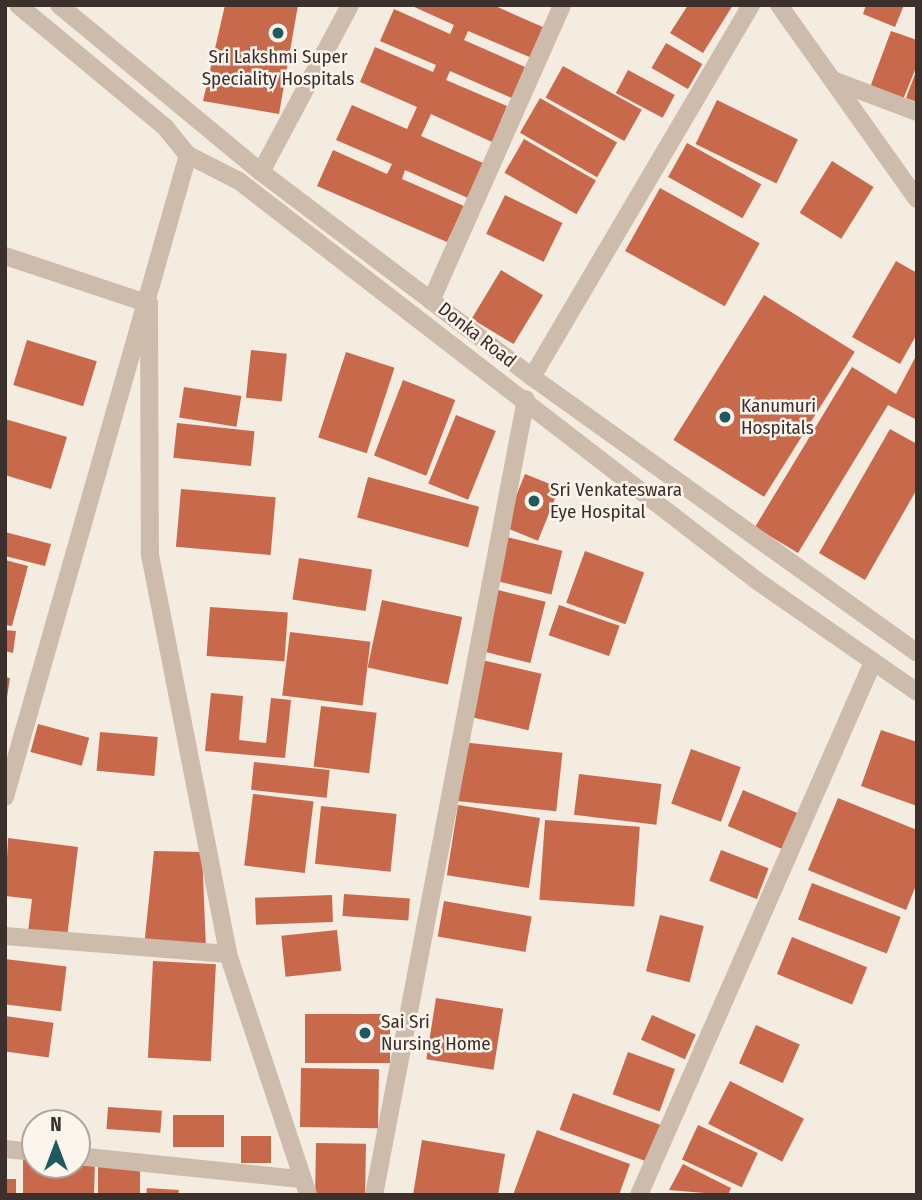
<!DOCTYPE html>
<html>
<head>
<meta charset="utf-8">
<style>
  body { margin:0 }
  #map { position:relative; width:922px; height:1200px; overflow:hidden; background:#f4ebe1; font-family:"Fira Sans Condensed",sans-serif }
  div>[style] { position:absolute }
  .building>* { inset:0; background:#c8694b; transform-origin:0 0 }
  .minor>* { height:18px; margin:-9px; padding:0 9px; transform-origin:9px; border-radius:9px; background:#cdbbac }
  .dots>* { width:19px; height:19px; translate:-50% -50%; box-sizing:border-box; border:4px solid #fbf5ee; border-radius:50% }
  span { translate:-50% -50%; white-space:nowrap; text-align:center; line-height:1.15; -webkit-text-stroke:5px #fbf5ee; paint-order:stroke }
  .poi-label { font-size:19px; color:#3b302b }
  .left { translate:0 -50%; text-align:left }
  .street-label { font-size:19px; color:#3b302b }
  .frame { position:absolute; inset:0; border:7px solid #3b302b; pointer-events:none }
  .north { position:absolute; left:21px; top:1109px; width:70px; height:70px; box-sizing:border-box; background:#fbf5ee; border:2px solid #aea6a0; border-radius:50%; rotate:0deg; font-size:19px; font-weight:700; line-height:28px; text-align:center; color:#3b302b }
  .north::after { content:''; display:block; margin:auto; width:24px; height:32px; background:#1f5a5e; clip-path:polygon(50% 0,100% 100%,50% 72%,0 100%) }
</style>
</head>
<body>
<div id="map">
  <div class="building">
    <i style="clip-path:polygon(225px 5px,298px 5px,279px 114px,203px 101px)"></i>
    <i style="clip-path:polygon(410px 5px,493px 5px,545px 28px,532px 58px,468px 31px,464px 40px,525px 67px,512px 98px,450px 71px,446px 80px,507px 106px,492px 142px,431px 114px,421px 136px,483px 163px,468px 198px,405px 170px,402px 179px,464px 206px,447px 242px,317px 186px,333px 150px,387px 174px,392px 164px,336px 140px,352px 105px,407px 129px,417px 107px,360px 82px,375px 47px,433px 72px,436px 65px,380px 41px,394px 9px,450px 34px,454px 25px)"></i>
    <i style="clip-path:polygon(688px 5px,733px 5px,703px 53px,670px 33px)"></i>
    <i style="clip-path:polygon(866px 5px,904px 5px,895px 27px,863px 14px)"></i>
    <i style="clip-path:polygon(891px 31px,917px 40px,917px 65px,902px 102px,869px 90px)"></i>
    <i style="left:666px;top:43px;width:42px;height:29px;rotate:30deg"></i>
    <i style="left:563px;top:66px;width:90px;height:36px;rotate:29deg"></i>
    <i style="clip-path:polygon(917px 69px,917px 102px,906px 98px)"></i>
    <i style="left:628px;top:70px;width:53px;height:26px;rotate:28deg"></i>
    <i style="left:540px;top:98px;width:89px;height:40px;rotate:30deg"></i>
    <i style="left:717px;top:100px;width:90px;height:49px;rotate:26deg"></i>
    <i style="left:524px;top:139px;width:83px;height:39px;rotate:30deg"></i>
    <i style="left:687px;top:143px;width:85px;height:39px;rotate:29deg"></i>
    <i style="left:832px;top:161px;width:49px;height:61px;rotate:32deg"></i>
    <i style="left:660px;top:188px;width:114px;height:72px;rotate:29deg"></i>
    <i style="left:505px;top:195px;width:64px;height:43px;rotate:26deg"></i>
    <i style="clip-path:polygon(896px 261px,917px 273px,917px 334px,900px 364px,852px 337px)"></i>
    <i style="left:501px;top:270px;width:49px;height:57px;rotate:31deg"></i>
    <i style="left:764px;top:295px;width:107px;height:171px;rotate:32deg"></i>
    <i style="left:27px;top:340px;width:73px;height:47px;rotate:17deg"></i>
    <i style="left:251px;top:350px;width:36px;height:48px;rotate:6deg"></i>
    <i style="left:346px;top:352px;width:51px;height:90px;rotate:18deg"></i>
    <i style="clip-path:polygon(917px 354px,917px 420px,888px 405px,798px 553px,755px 527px,852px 367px,896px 394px)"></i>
    <i style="left:403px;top:380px;width:56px;height:81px;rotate:21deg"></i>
    <i style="left:184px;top:387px;width:58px;height:31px;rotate:9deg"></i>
    <i style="left:456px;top:415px;width:43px;height:74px;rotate:22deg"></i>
    <i style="clip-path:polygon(5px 419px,67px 437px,51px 489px,5px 475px)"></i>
    <i style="left:177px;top:423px;width:78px;height:35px;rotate:6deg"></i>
    <i style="clip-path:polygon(890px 429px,917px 444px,917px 489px,865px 580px,819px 553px)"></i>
    <i style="left:525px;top:474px;width:37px;height:57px;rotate:22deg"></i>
    <i style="left:368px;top:477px;width:115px;height:42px;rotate:15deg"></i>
    <i style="left:181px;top:489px;width:95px;height:58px;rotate:5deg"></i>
    <i style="clip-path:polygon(5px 532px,51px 544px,45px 566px,5px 556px)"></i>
    <i style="left:507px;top:537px;width:57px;height:45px;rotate:14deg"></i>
    <i style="left:585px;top:551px;width:63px;height:55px;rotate:20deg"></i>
    <i style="left:299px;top:558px;width:74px;height:42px;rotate:9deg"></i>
    <i style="clip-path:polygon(5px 560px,28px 566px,12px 626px,5px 625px)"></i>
    <i style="left:498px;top:590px;width:49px;height:63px;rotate:14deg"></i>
    <i style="left:382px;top:600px;width:82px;height:69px;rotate:12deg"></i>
    <i style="left:559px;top:605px;width:64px;height:32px;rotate:19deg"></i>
    <i style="left:210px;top:607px;width:78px;height:49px;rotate:4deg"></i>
    <i style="clip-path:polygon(5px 630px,16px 631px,13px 653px,5px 651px)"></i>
    <i style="left:290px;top:632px;width:81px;height:64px;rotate:7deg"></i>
    <i style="left:482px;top:660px;width:61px;height:58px;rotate:13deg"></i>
    <i style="clip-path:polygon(5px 677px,10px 678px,7px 697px,5px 697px)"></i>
    <i style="clip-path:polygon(211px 693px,243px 696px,239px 740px,266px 743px,271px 698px,291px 700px,285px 758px,205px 751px)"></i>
    <i style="left:321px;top:706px;width:56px;height:61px;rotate:7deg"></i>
    <i style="left:38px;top:724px;width:53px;height:29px;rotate:15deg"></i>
    <i style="clip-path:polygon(881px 730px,917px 742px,917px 806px,861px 786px)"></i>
    <i style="left:100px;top:732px;width:58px;height:39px;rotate:5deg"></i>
    <i style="left:461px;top:742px;width:102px;height:59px;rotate:6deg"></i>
    <i style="left:691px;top:749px;width:53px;height:58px;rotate:20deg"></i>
    <i style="left:254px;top:762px;width:76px;height:28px;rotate:6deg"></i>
    <i style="left:579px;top:774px;width:83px;height:41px;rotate:7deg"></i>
    <i style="left:743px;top:790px;width:61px;height:39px;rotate:23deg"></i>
    <i style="left:253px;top:794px;width:61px;height:72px;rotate:7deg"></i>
    <i style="clip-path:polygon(838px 798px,917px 830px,917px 883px,906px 910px,808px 870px)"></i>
    <i style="left:458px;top:805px;width:83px;height:71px;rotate:9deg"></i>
    <i style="left:321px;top:806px;width:76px;height:58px;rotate:6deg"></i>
    <i style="left:545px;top:820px;width:95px;height:80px;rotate:4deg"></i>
    <i style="clip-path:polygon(8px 838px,78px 847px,67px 937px,28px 932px,32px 899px,5px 896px)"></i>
    <i style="left:721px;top:850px;width:51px;height:33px;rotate:21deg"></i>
    <i style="clip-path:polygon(154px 851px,202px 852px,206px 949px,144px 947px)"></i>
    <i style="left:812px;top:883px;width:95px;height:39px;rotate:21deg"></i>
    <i style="left:344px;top:894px;width:66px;height:22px;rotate:4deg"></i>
    <i style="left:332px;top:895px;width:27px;height:77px;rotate:88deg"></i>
    <i style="left:444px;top:901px;width:89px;height:36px;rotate:10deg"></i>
    <i style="left:660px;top:915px;width:45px;height:58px;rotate:14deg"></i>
    <i style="left:337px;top:930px;width:41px;height:56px;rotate:84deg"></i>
    <i style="left:792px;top:937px;width:81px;height:40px;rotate:22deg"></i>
    <i style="left:5px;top:959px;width:62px;height:45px;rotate:7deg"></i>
    <i style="left:153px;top:961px;width:63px;height:97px;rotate:3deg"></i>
    <i style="left:436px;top:998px;width:68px;height:62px;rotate:9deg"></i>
    <i style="left:305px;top:1014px;width:85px;height:49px"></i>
    <i style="left:652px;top:1015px;width:48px;height:27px;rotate:24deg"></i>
    <i style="left:5px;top:1016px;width:49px;height:35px;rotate:8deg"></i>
    <i style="left:756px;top:1025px;width:48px;height:42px;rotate:24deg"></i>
    <i style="left:628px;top:1052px;width:50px;height:45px;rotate:20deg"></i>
    <i style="left:301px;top:1068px;width:78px;height:59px;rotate:1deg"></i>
    <i style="left:730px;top:1081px;width:83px;height:48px;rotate:27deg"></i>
    <i style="left:573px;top:1093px;width:95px;height:39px;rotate:20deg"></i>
    <i style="left:108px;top:1107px;width:54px;height:22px;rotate:4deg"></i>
    <i style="left:173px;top:1115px;width:51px;height:32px"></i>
    <i style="left:698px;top:1125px;width:66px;height:38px;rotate:25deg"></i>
    <i style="clip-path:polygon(537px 1130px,630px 1164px,619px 1195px,513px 1195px)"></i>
    <i style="left:241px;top:1136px;width:30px;height:27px"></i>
    <i style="clip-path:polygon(422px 1140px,505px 1154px,498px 1195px,413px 1195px)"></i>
    <i style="left:316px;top:1143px;width:50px;height:52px;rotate:1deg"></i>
    <i style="clip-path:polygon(23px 1159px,35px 1159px,35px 1165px,95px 1160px,94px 1195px,23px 1195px)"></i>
    <i style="clip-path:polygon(683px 1164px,731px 1188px,728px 1195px,669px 1190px)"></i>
    <i style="left:98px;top:1166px;width:42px;height:29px"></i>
    <i style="left:5px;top:1179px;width:11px;height:16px"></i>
    <i style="clip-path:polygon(147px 1188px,179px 1190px,178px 1195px,146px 1195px)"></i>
  </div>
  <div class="minor">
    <i style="left:18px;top:5px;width:191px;rotate:39.7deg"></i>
    <i style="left:165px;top:127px;width:36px;rotate:51deg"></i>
    <i style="left:188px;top:155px;width:57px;rotate:27deg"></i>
    <i style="left:239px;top:181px;width:653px;rotate:37.66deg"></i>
    <i style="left:756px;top:580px;width:196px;rotate:34.8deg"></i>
    <i style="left:59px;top:5px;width:262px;rotate:39.6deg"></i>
    <i style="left:261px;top:172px;width:340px;rotate:37.1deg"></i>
    <i style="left:532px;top:377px;width:474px;rotate:35.6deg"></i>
    <i style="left:779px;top:5px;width:238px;rotate:54.6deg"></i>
    <i style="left:835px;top:81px;width:88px;rotate:20.7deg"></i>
    <i style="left:261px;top:172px;width:189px;rotate:-61.9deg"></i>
    <i style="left:5px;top:256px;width:152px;rotate:18.4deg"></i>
    <i style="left:431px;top:301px;width:324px;rotate:-66.1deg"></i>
    <i style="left:149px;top:304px;width:251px;rotate:89.8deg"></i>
    <i style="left:150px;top:555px;width:407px;rotate:78.9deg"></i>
    <i style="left:228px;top:954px;width:254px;rotate:71.6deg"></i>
    <i style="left:532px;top:377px;width:432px;rotate:-59.5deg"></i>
    <i style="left:5px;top:797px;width:668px;rotate:-74.09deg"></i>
    <i style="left:5px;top:936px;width:224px;rotate:4.6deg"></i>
    <i style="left:5px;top:1149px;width:30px;rotate:6deg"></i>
    <i style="left:77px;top:1156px;width:225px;rotate:5.9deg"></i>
    <i style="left:374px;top:1195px;width:810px;rotate:-79.19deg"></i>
    <i style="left:639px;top:1195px;width:582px;rotate:-66.3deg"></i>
  </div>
  <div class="dots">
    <i style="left:278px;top:33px;background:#1f5a5e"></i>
    <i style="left:725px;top:417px;background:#1f5a5e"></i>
    <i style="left:534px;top:501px;background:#1f5a5e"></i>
    <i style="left:365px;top:1033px;background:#1f5a5e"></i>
  </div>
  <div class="poi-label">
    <span style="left:278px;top:68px">Sri Lakshmi Super<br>Speciality Hospitals</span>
    <span class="left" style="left:741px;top:417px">Kanumuri<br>Hospitals</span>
    <span class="left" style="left:550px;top:501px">Sri Venkateswara<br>Eye Hospital</span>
    <span class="left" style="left:381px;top:1033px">Sai Sri<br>Nursing Home</span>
  </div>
  <div class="street-label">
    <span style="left:477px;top:335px;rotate:38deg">Donka Road</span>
  </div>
  <div class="frame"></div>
  <div class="north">N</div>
</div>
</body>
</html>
